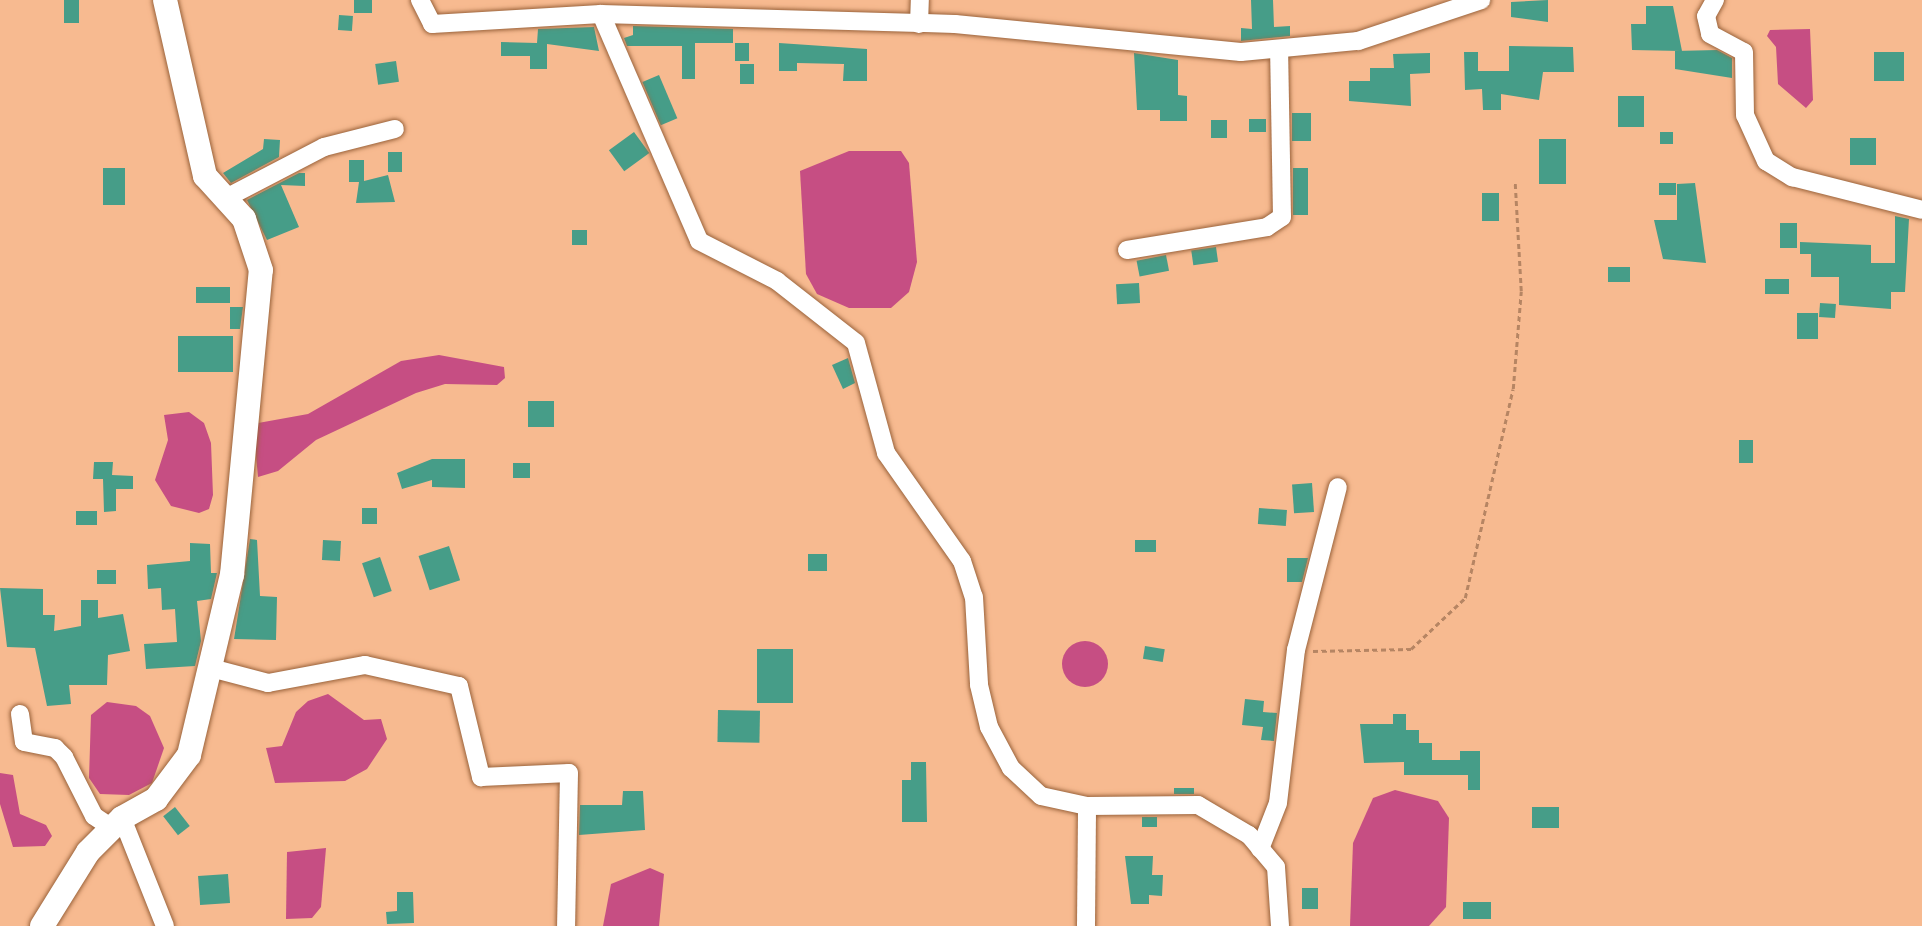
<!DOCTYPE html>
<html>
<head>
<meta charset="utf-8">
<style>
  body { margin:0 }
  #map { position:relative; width:1922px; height:926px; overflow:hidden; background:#f7ba90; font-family:"Source Sans 3",sans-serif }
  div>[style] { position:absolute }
  .water>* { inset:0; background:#c64e83 }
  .round { border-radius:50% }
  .building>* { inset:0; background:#469d88; transform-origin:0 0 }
  .path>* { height:2.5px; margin-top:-1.25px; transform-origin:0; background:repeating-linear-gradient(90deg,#b68563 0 5px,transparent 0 8.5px) }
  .roads { filter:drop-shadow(0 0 2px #9a633b) drop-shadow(0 0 2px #9a633b) }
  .street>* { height:18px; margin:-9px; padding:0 9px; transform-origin:9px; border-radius:9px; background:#fff }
  .secondary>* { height:24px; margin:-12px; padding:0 12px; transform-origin:12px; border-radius:12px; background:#fff }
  span { translate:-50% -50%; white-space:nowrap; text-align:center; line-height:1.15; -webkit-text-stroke:5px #f7ba90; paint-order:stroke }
</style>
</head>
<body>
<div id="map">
  <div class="water">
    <i style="clip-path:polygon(1810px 29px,1813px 100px,1806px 108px,1778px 84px,1776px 47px,1767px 36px,1770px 30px)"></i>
    <i style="clip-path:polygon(849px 151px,901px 151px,909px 163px,917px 262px,909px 292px,891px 308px,849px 308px,817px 294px,806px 274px,800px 171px)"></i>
    <i style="clip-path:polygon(439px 355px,504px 367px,505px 378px,497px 385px,445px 384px,416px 393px,316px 440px,278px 471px,258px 477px,253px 424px,308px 414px,401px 361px)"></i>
    <i style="clip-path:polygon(189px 412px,204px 423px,211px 443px,213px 495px,209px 509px,199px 513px,171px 506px,155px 480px,168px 440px,164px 415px)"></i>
    <i class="round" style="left:1062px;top:641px;width:46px;height:46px"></i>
    <i style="clip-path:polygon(328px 694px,364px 720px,381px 719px,387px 739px,367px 769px,345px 781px,275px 783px,266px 748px,282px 746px,296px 712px,308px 701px)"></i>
    <i style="clip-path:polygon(107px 702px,136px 706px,150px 716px,164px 748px,152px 783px,129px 795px,100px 794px,89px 778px,91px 715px)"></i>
    <i style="clip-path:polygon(0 773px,13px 775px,20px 814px,46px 825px,52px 836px,45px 846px,13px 847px,0 804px)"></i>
    <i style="clip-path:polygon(1395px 790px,1438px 801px,1449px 818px,1446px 907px,1429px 926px,1350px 926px,1353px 843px,1373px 798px)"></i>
    <i style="clip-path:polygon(326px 848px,321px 907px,312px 918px,286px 919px,287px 852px)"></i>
    <i style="clip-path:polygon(650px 868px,664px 874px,659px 926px,603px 926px,611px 884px)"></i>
  </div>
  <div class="building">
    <i style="left:64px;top:0;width:15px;height:23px"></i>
    <i style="left:354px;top:0;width:18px;height:13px"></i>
    <i style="clip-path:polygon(1251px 0,1273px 0,1274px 27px,1290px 26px,1290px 36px,1241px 41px,1241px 28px,1252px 29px)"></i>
    <i style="clip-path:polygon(1548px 0,1548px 22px,1511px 17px,1511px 2px)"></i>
    <i style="clip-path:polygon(1646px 6px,1673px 6px,1682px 51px,1632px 50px,1631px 24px,1646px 24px)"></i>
    <i style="left:339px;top:15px;width:14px;height:15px;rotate:4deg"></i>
    <i style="clip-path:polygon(633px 26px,733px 29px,733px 43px,695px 43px,695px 79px,682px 79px,682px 46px,627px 46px,624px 38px,633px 35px)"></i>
    <i style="clip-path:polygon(594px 27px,599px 51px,547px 44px,547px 69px,530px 69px,530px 56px,501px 56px,501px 42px,537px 43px,538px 29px)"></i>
    <i style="left:735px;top:43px;width:14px;height:18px"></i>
    <i style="clip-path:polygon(779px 43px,867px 49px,867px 81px,843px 81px,844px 64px,797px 63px,797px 71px,779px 71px)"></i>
    <i style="clip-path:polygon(1509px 46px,1573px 47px,1574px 72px,1543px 72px,1539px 100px,1501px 94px,1501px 110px,1483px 110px,1482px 89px,1465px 90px,1464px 52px,1478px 52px,1478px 71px,1509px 71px)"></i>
    <i style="clip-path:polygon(1717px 50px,1732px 58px,1732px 78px,1675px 69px,1675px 51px)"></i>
    <i style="left:1874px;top:52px;width:30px;height:29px"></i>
    <i style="clip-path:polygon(1134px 53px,1178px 60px,1178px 95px,1187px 96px,1187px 121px,1160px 121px,1160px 110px,1137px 110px)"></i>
    <i style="clip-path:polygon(1430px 53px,1430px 73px,1410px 74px,1411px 106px,1349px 101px,1349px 81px,1370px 81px,1370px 68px,1394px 68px,1393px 54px)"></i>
    <i style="left:396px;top:61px;width:21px;height:21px;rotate:82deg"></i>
    <i style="left:740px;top:64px;width:14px;height:20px"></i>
    <i style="left:659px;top:75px;width:47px;height:18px;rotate:67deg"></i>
    <i style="left:1618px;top:96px;width:26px;height:31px"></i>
    <i style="left:1292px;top:113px;width:19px;height:28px"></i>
    <i style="left:1249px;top:119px;width:17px;height:13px"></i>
    <i style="left:1211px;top:120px;width:16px;height:18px"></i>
    <i style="left:634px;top:132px;width:26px;height:31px;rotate:54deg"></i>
    <i style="left:1660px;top:132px;width:13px;height:12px"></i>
    <i style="left:1876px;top:138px;width:27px;height:26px;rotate:90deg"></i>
    <i style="clip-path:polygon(264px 139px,280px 140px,279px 157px,231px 183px,223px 173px,263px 149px)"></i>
    <i style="left:1539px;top:139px;width:27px;height:45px"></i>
    <i style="left:388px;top:152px;width:14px;height:20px"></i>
    <i style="clip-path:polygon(349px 160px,364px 160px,364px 181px,388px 175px,395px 202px,356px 203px,359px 182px,349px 182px)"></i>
    <i style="left:103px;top:168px;width:22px;height:37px"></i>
    <i style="left:1293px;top:168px;width:15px;height:47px"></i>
    <i style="clip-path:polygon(299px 173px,305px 173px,305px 186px,281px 185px,299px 227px,267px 240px,247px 200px)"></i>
    <i style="left:1659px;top:183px;width:17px;height:12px"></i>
    <i style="clip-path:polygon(1695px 183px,1706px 263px,1663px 259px,1654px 220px,1677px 220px,1677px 184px)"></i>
    <i style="left:1482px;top:193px;width:17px;height:28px"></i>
    <i style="clip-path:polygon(1895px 216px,1909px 219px,1905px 292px,1891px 292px,1891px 309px,1839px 305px,1839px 277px,1811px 277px,1811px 254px,1800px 254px,1800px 242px,1871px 245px,1871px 263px,1895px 263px)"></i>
    <i style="left:1780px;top:223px;width:17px;height:25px"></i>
    <i style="left:572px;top:230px;width:15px;height:15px"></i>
    <i style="left:1216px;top:247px;width:15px;height:25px;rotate:82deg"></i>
    <i style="left:1166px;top:255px;width:16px;height:30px;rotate:79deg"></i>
    <i style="left:1608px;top:267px;width:22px;height:15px"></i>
    <i style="left:1765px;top:279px;width:24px;height:15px"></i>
    <i style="left:1139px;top:283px;width:20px;height:23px;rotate:87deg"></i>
    <i style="left:196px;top:287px;width:34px;height:16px"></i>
    <i style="left:1820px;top:303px;width:16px;height:14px;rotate:4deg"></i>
    <i style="clip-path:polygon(230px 307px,243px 307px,240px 329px,230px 329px)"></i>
    <i style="left:1818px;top:313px;width:26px;height:21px;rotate:90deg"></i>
    <i style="left:178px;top:336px;width:55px;height:36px"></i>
    <i style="clip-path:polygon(848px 358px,855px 383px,843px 389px,832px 365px)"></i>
    <i style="left:528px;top:401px;width:26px;height:26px"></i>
    <i style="left:1739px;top:440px;width:14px;height:23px"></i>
    <i style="clip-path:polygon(432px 459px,465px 459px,465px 488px,432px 487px,432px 480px,402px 489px,397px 473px)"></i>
    <i style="clip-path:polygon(94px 462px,113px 462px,112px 475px,133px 476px,133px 489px,116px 489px,116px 511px,104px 512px,103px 479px,93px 479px)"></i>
    <i style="left:513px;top:463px;width:17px;height:15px"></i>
    <i style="left:1312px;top:483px;width:29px;height:20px;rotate:86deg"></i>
    <i style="left:362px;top:508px;width:15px;height:16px"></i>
    <i style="left:1259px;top:508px;width:28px;height:16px;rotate:4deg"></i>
    <i style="left:76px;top:511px;width:21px;height:14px"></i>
    <i style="clip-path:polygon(250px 539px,257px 540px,260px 596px,277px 597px,276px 640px,234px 639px)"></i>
    <i style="left:323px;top:540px;width:18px;height:20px;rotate:3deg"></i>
    <i style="left:1135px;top:540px;width:21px;height:12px"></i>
    <i style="clip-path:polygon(190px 543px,210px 544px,211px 573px,217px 573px,211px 599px,197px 601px,201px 641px,195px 666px,146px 669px,144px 644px,177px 642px,175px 609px,162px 610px,161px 588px,148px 589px,147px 565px,190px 561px)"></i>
    <i style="left:449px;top:546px;width:36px;height:32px;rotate:72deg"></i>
    <i style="left:808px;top:554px;width:19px;height:17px"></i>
    <i style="left:380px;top:557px;width:36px;height:19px;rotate:71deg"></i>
    <i style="clip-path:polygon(1287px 558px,1308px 558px,1302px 582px,1287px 582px)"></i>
    <i style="left:97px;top:570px;width:19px;height:14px"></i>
    <i style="clip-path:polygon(0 588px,43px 589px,43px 615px,55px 615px,54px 631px,81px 626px,81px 600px,98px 600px,98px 618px,123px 614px,130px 651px,108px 655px,107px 685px,69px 685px,71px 704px,47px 706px,35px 648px,7px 647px)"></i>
    <i style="left:1145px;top:646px;width:20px;height:13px;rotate:9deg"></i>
    <i style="left:757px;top:649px;width:36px;height:54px"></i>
    <i style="clip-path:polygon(1245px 699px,1264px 701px,1263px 712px,1277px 713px,1274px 741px,1261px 740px,1263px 727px,1242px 725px)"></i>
    <i style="left:718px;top:710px;width:42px;height:32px;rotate:1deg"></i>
    <i style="clip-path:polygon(1393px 714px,1406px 714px,1406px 730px,1419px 730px,1419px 743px,1432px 743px,1432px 760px,1460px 760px,1460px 751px,1480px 751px,1480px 790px,1468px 790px,1468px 775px,1404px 775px,1404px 762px,1364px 763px,1360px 724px,1393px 724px)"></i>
    <i style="clip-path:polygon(911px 762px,926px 762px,927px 822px,902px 822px,902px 780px,911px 780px)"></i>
    <i style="left:1174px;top:788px;width:20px;height:6px"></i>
    <i style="clip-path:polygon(623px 791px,643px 791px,645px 830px,579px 835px,580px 805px,622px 805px)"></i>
    <i style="left:175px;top:807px;width:24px;height:15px;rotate:52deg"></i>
    <i style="left:1532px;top:807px;width:27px;height:21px"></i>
    <i style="left:1142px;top:817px;width:15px;height:10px"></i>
    <i style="clip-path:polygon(1125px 856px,1153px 856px,1152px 875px,1163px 875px,1162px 896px,1149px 895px,1149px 904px,1131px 904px)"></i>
    <i style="left:228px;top:874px;width:29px;height:30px;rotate:86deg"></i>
    <i style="left:1302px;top:888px;width:16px;height:21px"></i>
    <i style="clip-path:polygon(397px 892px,413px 892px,414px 923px,387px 924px,386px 912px,397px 911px)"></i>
    <i style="left:1463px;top:902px;width:28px;height:17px"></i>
  </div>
  <div class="path">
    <i style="left:1313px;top:651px;width:98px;rotate:-1.2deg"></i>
    <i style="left:1411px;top:649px;width:74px;rotate:-43.4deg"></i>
    <i style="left:1465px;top:598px;width:214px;rotate:-77.1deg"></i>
    <i style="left:1513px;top:389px;width:98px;rotate:-85.3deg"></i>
    <i style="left:1521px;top:291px;width:108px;rotate:-93.2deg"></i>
  </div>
  <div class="roads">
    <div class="street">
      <i style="left:420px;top:0;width:27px;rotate:63deg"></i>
      <i style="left:432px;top:24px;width:169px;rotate:-3.4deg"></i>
      <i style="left:601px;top:14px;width:354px;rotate:1.6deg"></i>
      <i style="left:955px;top:24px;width:287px;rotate:5.6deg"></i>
      <i style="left:1241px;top:52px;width:118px;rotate:-5.4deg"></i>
      <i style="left:1358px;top:41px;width:130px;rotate:-18.4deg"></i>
      <i style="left:1715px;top:0;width:18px;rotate:119deg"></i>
      <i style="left:1706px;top:16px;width:18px;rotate:77deg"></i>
      <i style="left:1710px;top:34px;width:38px;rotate:28deg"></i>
      <i style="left:1744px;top:52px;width:63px;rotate:89.1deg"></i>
      <i style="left:1745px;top:115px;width:51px;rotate:65.5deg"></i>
      <i style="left:1766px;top:161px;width:31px;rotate:32deg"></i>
      <i style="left:1792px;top:177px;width:134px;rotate:14.2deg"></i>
      <i style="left:601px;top:14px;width:247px;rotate:66.6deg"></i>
      <i style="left:699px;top:241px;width:88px;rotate:27.1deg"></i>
      <i style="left:777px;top:281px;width:100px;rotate:38.1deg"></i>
      <i style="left:856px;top:343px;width:114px;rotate:74.7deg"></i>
      <i style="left:886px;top:453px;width:132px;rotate:54.9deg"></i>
      <i style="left:962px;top:561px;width:38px;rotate:72deg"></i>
      <i style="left:974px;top:597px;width:88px;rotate:86.7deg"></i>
      <i style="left:979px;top:685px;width:43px;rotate:76.6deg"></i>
      <i style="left:989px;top:727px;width:47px;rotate:61.8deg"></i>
      <i style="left:1011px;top:768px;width:41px;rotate:43deg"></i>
      <i style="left:1041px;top:796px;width:47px;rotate:12.3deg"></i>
      <i style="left:1087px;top:806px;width:111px;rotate:-0.5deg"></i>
      <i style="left:1198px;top:805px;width:59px;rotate:30.5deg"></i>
      <i style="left:1249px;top:835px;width:42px;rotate:49.8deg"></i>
      <i style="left:1276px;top:867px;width:59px;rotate:86.1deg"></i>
      <i style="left:919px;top:24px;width:24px;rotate:-88deg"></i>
      <i style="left:226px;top:198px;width:110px;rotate:-27.5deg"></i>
      <i style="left:324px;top:147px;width:73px;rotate:-14.2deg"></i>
      <i style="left:1127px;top:250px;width:142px;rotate:-9.3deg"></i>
      <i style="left:1267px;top:227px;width:18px;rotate:-34deg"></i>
      <i style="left:1282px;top:217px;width:168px;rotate:-91deg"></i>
      <i style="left:211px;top:668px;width:59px;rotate:14.7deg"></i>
      <i style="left:268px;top:683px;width:99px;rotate:-10.5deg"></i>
      <i style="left:365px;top:665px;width:96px;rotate:12.6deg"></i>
      <i style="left:459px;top:686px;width:94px;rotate:76.4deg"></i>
      <i style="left:481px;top:777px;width:88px;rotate:-2.6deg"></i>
      <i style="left:569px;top:773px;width:153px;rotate:91.1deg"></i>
      <i style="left:20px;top:714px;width:28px;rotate:82deg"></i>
      <i style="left:24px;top:742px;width:32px;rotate:11deg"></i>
      <i style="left:55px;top:748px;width:13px;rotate:45deg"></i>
      <i style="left:64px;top:757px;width:66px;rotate:63deg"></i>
      <i style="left:94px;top:816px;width:22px;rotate:34deg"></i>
      <i style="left:122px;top:818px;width:116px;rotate:68.3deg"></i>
      <i style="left:1260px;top:849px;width:49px;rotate:-68.6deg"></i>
      <i style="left:1278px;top:803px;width:154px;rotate:-83.3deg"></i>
      <i style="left:1296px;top:650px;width:168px;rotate:-75.6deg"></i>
      <i style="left:1086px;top:926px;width:120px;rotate:-89.5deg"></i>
    </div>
    <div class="secondary">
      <i style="left:42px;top:926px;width:87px;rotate:-58.1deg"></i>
      <i style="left:88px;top:852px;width:48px;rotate:-45deg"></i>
      <i style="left:122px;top:818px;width:39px;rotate:-29deg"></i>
      <i style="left:156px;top:799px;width:55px;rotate:-53.1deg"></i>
      <i style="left:189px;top:755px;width:185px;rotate:-76.6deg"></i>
      <i style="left:232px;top:575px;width:306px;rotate:-84.6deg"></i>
      <i style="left:261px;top:270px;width:54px;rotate:-108.4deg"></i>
      <i style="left:244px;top:219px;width:58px;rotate:-132.2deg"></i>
      <i style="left:205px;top:176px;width:180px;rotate:-102.8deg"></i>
    </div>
  </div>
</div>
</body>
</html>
